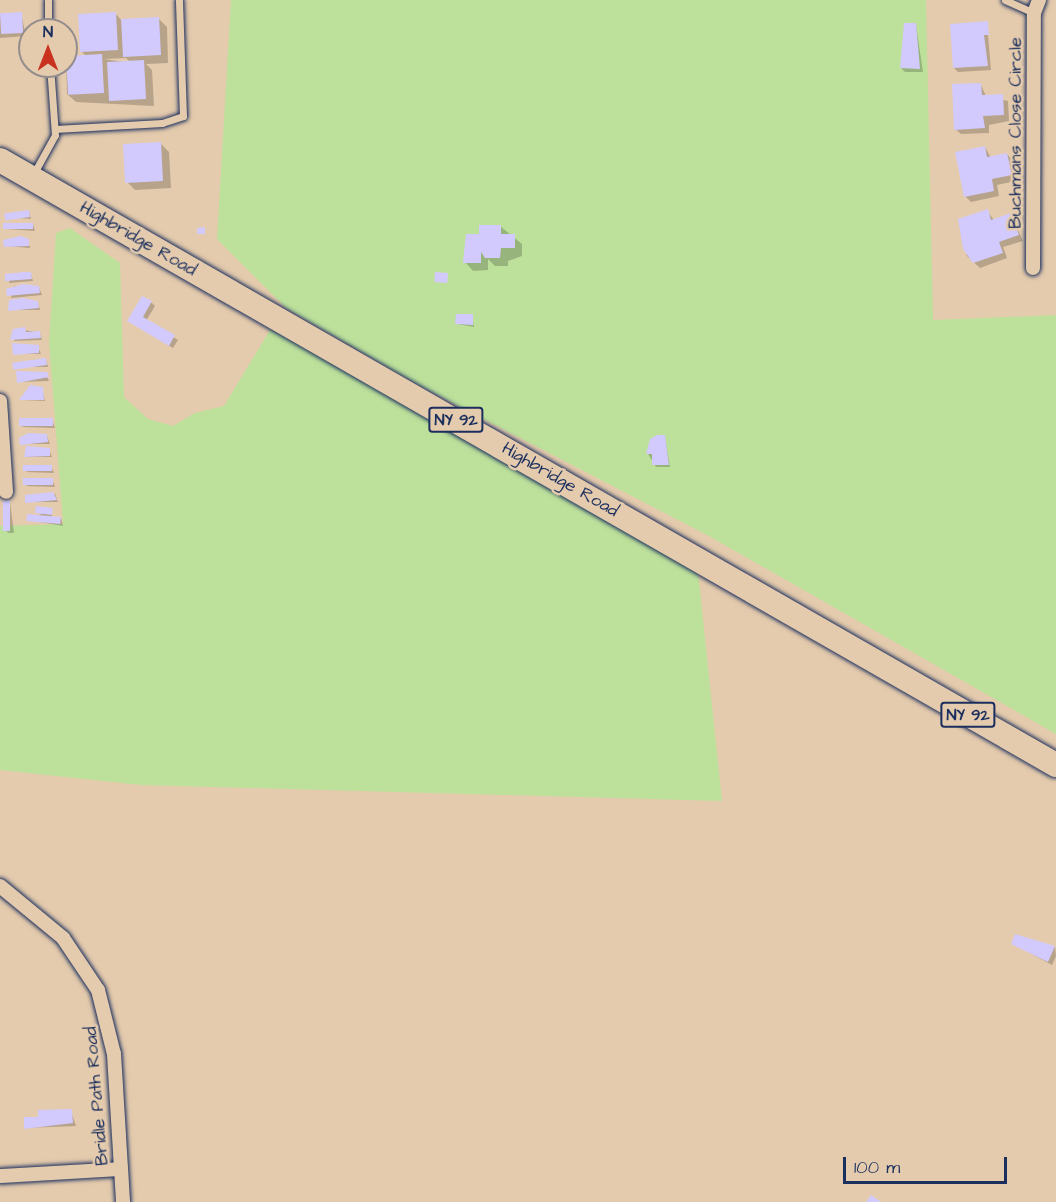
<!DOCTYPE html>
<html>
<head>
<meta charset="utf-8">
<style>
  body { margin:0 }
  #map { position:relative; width:1056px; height:1202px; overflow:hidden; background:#e5cbad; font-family:"Architects Daughter",sans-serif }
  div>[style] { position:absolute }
  .green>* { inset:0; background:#bde19b }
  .shadow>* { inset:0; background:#0003 }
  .building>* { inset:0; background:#d2cafd; transform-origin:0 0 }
  .roads { filter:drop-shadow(0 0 2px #1b2f5e) drop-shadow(0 0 2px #1b2f5e) }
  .lane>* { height:7px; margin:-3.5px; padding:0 3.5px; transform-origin:3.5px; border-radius:3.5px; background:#e5cbad }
  .street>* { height:14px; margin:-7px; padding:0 7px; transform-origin:7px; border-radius:7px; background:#e5cbad }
  .highway>* { height:24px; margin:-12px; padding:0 12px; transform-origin:12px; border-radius:12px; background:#e5cbad }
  span { translate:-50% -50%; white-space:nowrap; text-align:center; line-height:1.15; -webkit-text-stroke:5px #e5cbad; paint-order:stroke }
  .shield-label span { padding:2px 4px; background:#e5cbad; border:2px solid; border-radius:4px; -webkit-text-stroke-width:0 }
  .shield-label { font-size:16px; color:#1b2f5e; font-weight:700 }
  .street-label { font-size:18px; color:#1b2f5e }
  .north { position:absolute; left:18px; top:18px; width:60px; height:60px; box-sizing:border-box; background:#e5cbad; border:2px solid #948d8d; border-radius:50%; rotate:0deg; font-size:16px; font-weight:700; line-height:24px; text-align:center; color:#1b2f5e }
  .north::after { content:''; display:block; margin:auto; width:21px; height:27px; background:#c8321e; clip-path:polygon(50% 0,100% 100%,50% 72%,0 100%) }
  .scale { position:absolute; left:843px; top:1157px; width:164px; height:27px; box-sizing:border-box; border:3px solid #1b2f5e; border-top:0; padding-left:8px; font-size:18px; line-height:21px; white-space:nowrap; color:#1b2f5e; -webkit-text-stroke:4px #e5cbad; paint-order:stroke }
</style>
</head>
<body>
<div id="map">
  <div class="green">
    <i style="clip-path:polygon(231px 0,926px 0,933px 320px,1056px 315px,1056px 734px,707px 535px,418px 385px,286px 308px,217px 239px)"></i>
    <i style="clip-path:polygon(70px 228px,120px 263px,124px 397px,148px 419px,173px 426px,195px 413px,224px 406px,273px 325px,698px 571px,722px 801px,141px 785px,0 770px,0 526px,63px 524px,49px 342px,56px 233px)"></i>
  </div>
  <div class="shadow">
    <i style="clip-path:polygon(21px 13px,26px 36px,0 38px,0 14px)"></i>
    <i style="clip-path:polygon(evenodd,115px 13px,122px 21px,158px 18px,167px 27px,168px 63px,146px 64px,152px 70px,154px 106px,76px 102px,67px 94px,66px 58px,87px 57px,81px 51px,115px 13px,126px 58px,131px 63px,104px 59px,126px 58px)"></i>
    <i style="clip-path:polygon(987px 23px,991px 70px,958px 72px,954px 68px)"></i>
    <i style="clip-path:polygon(916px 25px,923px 72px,905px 72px,901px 68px)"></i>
    <i style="clip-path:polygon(981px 85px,986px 96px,1008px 101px,1009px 121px,989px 125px,989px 133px,961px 134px,955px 129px)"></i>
    <i style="clip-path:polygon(161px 144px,169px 152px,171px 188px,135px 190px,127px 182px)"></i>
    <i style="clip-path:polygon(985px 147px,991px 158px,1007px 154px,1012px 160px,1016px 181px,997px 185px,999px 196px,971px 202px,965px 196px)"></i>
    <i style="clip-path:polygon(29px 211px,31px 219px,6px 217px)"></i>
    <i style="clip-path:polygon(987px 211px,994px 220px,1011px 215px,1023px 241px,1003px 247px,1007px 258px,980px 268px,967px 256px,960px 220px)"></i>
    <i style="clip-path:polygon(33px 224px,35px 231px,5px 229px)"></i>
    <i style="clip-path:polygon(500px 226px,522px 244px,522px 256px,508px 261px,508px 266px,495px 266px,488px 259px,488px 270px,473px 271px,465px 262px,481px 236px)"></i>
    <i style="clip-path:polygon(28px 240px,30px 248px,5px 246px)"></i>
    <i style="clip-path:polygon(11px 274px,31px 274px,33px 281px,9px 283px)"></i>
    <i style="clip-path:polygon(14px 286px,39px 288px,42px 295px,11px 298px)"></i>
    <i style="clip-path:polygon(38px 302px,40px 310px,10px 310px)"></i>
    <i style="clip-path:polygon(151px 302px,155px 306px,146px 321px,178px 340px,173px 348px,129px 321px)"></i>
    <i style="clip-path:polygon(472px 316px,474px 327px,457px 324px)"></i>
    <i style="clip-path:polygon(19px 329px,40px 333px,42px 340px,14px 341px)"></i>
    <i style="clip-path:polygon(38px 347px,41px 354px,14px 354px)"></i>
    <i style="clip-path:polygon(46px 359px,48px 367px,14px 367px)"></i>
    <i style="clip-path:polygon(46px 375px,49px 381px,18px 382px)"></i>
    <i style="clip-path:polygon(42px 389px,45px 401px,21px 400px)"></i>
    <i style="clip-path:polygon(52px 419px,55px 428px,21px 427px)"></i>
    <i style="clip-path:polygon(47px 436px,50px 444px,22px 444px)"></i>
    <i style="clip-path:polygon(665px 437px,670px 467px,656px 467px,648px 454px)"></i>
    <i style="clip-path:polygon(49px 450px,52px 457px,25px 457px)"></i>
    <i style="clip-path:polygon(51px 466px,54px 473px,25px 472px)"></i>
    <i style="clip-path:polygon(52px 479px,55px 487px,25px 486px)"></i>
    <i style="clip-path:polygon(55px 494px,58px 502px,27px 502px,26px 496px)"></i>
    <i style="clip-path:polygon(10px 502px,14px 533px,9px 533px,6px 531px)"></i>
    <i style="clip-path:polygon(52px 509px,52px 518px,61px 518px,63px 526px,28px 520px)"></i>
    <i style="clip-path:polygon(1013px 944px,1055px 947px,1056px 956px,1052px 965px)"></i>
    <i style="clip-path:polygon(71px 1111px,76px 1126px,26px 1128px,39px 1118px)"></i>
  </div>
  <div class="building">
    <i style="left:22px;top:12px;width:21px;height:22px;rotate:87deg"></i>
    <i style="left:116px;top:12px;width:38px;height:38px;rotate:87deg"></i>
    <i style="left:159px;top:17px;width:38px;height:38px;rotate:87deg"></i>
    <i style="clip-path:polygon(988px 21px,989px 35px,984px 35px,988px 66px,953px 68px,950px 24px)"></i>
    <i style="clip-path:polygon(904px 23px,916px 23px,920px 69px,900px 68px)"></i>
    <i style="left:102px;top:54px;width:39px;height:36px;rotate:87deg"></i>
    <i style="left:144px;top:60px;width:39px;height:37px;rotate:87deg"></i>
    <i style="clip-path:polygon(981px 83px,982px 95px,1003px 94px,1004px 115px,983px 116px,985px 128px,954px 130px,952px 84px)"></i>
    <i style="left:161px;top:142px;width:39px;height:38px;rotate:87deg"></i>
    <i style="clip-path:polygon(985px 146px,987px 157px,1007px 153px,1012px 175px,992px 179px,994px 191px,964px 197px,955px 152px)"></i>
    <i style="clip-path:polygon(988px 209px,991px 220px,1011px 213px,1019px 235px,999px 242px,1003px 253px,973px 263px,963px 249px,958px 219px)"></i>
    <i style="left:29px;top:210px;width:7px;height:25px;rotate:82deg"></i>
    <i style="left:33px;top:223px;width:6px;height:30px;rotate:90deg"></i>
    <i style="clip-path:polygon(479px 225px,501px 225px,501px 234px,515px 234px,515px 248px,501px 248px,500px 258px,485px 258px,481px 252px,481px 263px,463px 263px,466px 234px,479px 234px)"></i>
    <i style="clip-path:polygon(205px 227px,205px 234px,197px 234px,197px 228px)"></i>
    <i style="clip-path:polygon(21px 236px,29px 239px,29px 246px,4px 247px,3px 240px)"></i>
    <i style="clip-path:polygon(24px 272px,31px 272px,32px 279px,5px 281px,5px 274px)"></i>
    <i style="left:435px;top:272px;width:13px;height:10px;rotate:4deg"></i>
    <i style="clip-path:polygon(23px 284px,39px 286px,40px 293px,7px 296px,6px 289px)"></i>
    <i style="clip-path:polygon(142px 296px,152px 301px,143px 317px,175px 335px,169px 346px,127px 321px)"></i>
    <i style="clip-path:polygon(23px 298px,38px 301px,39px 308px,8px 311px,9px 300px)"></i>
    <i style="clip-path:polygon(456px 314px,473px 314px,473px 325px,455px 324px)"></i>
    <i style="clip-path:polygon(25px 327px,26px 332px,40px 331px,41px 338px,10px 340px,13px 329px)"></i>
    <i style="clip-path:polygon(12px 343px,39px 345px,39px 353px,13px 355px)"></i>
    <i style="left:46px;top:358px;width:7px;height:34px;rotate:82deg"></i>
    <i style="clip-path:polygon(16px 371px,47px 372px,49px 377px,17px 383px)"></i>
    <i style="clip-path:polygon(30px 385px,43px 387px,44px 400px,19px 400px)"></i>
    <i style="left:53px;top:418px;width:8px;height:34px;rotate:90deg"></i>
    <i style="clip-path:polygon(28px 433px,47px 434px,48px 442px,20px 445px,19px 438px)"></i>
    <i style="clip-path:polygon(657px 435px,665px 435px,669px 465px,652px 465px,652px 454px,646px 454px,650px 439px)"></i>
    <i style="clip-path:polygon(26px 446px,50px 448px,50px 456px,24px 457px)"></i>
    <i style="left:52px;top:465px;width:6px;height:29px;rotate:90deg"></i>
    <i style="left:53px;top:478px;width:7px;height:30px;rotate:90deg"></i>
    <i style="clip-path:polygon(53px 492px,57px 500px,25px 503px,25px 495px)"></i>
    <i style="left:3px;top:501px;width:7px;height:30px"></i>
    <i style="left:36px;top:506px;width:17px;height:7px;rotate:7deg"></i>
    <i style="left:27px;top:514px;width:34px;height:7px;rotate:5deg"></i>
    <i style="clip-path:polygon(1015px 934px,1055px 946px,1048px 962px,1011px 944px)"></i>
    <i style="clip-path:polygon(72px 1109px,73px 1123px,24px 1129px,24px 1117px,38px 1117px,38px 1110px)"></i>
    <i style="clip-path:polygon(871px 1195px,881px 1202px,866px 1202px)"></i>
  </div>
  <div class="roads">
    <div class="lane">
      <i style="left:1005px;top:0;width:32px;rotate:24deg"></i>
      <i style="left:48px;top:30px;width:30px;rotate:-90deg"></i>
      <i style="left:55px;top:129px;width:107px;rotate:-3.2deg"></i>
      <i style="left:162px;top:123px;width:22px;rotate:-18deg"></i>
      <i style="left:183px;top:116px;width:116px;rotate:-92deg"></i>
      <i style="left:34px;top:173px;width:43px;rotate:-61.1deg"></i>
      <i style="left:55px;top:135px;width:69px;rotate:-94.1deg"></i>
    </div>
    <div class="street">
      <i style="left:1033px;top:268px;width:255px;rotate:-89.8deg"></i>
      <i style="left:1034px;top:13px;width:14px;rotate:-69deg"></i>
      <i style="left:0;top:401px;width:91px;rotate:86.2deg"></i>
      <i style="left:0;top:886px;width:82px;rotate:39.5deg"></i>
      <i style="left:63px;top:938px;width:63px;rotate:56.1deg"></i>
      <i style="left:98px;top:990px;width:66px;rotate:76deg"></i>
      <i style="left:114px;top:1054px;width:148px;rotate:86.5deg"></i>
      <i style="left:0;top:1176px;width:121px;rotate:-3.3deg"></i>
    </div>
    <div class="highway">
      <i style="left:0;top:160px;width:1217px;rotate:29.81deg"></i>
    </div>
  </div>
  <div class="shield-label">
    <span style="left:456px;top:420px">NY 92</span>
    <span style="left:968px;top:715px">NY 92</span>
  </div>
  <div class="street-label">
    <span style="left:1016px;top:133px;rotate:-90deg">Buchmans Close Circle</span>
    <span style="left:138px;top:239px;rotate:30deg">Highbridge Road</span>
    <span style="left:560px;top:480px;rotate:30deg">Highbridge Road</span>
    <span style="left:97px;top:1096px;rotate:-95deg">Bridle Path Road</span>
  </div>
  <div class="north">N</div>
  <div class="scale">100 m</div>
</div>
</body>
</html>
